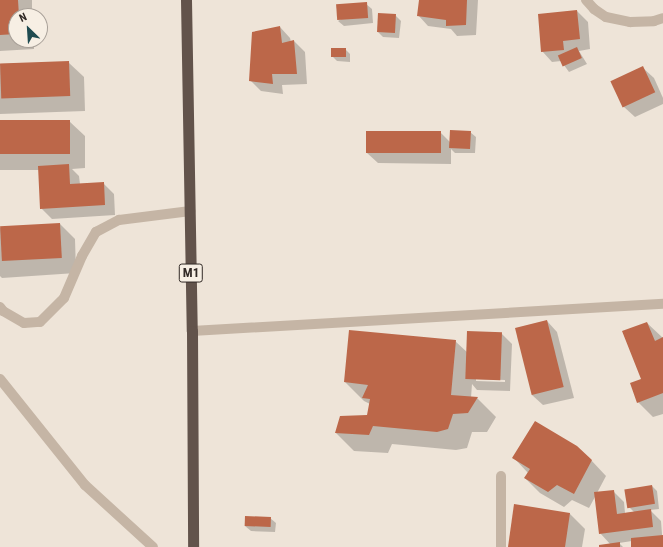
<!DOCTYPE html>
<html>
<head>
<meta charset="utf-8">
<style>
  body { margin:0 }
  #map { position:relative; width:663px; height:547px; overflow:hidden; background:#eee4d8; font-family:"Roboto Condensed",sans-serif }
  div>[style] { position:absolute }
  .shadow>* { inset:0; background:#0003 }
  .building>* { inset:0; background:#bc6749; transform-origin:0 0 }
  .minor>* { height:10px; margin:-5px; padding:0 5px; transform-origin:5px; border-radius:5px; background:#c5b5a5 }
  .trunk>* { height:11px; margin:-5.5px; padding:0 5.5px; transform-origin:5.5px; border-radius:5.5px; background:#62534b }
  span { translate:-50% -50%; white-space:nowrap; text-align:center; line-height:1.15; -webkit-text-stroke:3px #f7efe4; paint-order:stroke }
  .shield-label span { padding:1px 3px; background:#f7efe4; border:1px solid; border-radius:3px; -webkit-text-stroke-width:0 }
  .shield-label { font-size:13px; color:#322a26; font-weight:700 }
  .north { position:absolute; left:8px; top:8px; width:40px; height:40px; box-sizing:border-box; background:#f7efe4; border:1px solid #a8a098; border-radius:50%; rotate:335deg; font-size:11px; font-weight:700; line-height:16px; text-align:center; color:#322a26 }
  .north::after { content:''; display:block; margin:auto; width:14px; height:18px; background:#1f4b50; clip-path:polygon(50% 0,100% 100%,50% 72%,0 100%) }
</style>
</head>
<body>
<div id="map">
  <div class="shadow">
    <i style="clip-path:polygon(0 0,32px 0,32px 16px,16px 16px,16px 40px,34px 40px,34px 49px,0 51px)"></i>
    <i style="clip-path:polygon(420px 0,478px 0,476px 35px,457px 36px,451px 29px,428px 26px,418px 15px)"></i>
    <i style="clip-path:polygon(366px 4px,372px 9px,373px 23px,344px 26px,338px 21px)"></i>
    <i style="clip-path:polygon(577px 11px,588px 22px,590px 49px,579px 51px,587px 64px,569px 72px,561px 61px,552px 62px,542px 51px)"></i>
    <i style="clip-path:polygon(395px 15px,401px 21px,399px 38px,383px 37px,378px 32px)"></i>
    <i style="clip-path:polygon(280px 27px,290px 38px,291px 42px,294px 41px,305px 52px,307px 84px,282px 85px,283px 94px,261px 91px,250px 80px)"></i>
    <i style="clip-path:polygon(345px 49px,350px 54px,350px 62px,337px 61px,332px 56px)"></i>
    <i style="clip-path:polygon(68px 62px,84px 77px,85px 111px,0 114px,0 64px)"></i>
    <i style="clip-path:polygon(643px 68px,654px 78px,663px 98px,663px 104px,635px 117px,624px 107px,612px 82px)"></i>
    <i style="clip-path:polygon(69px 121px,85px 136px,85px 168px,72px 169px,79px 176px,80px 184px,103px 183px,114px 194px,115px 215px,52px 219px,41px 208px,39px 170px,0 170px,0 123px)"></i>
    <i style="clip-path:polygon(440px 132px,450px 142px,470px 132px,476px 137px,475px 153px,455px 153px,451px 149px,451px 164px,378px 163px,367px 153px)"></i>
    <i style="clip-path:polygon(60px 224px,75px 239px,76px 273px,2px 278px,0 276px,0 228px)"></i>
    <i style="clip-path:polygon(547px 321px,557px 332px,574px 398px,543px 405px,532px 395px)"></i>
    <i style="clip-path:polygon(647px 323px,663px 338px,663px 414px,653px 417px,638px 402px,642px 380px)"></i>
    <i style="clip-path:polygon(evenodd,501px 333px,512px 344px,510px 391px,477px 390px,472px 384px,471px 398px,477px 398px,496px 417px,487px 432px,472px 432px,467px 448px,456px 450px,392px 444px,388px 453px,354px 451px,336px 433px,368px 416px,370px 404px,364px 401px,345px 382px,455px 341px,468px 353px,501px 333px,476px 379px,505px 380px,505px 382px,476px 381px,476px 379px)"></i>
    <i style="clip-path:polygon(514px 458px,591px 460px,606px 476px,597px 493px,613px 491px,624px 502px,625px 513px,634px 512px,628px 506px,652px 486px,657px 491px,659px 509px,650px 510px,661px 521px,663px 547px,632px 547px,632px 541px,619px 543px,623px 547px,600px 547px,611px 545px,600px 533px,596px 495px,589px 508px,572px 500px,564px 507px,540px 493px,525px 478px,528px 473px)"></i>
    <i style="clip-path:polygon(569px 513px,585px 529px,582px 547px,509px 547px)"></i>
    <i style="clip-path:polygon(270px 518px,276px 523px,275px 532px,251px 531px,245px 526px)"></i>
  </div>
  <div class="building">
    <i style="clip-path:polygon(0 0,18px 0,19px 16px,16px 16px,16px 34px,0 35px)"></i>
    <i style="clip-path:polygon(419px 0,467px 0,466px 25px,446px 26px,446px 20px,417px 16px)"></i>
    <i style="left:367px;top:2px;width:16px;height:31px;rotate:86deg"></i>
    <i style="clip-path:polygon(577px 10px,580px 39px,563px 41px,564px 50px,541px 52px,538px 14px)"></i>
    <i style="left:378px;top:13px;width:18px;height:19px;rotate:3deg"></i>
    <i style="clip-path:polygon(280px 26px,282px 43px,294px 40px,297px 74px,272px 74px,273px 84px,249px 81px,252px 32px)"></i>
    <i style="left:577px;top:47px;width:12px;height:21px;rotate:66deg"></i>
    <i style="left:331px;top:48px;width:15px;height:9px"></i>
    <i style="left:69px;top:61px;width:35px;height:69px;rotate:88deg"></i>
    <i style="left:643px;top:66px;width:29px;height:36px;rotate:65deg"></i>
    <i style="left:70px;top:120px;width:34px;height:70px;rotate:90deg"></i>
    <i style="left:450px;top:130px;width:21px;height:18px;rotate:3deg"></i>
    <i style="left:366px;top:131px;width:75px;height:22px"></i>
    <i style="clip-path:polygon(69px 164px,70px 184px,104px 182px,105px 205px,40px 209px,38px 166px)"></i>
    <i style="left:60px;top:223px;width:35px;height:60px;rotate:87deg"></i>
    <i style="left:547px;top:320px;width:69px;height:33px;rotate:76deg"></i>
    <i style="clip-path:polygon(647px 322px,655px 341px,663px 337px,663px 393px,637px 403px,630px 383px,641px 379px,622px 331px)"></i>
    <i style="clip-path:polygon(349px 330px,456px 340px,451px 395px,478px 397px,468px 413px,453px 414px,448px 429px,437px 432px,373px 426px,369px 435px,335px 433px,340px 416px,367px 415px,370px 399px,362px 398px,368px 385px,344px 382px)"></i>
    <i style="left:467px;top:331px;width:35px;height:48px;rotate:2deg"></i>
    <i style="clip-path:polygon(535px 421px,577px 446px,592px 460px,574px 494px,557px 485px,548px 492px,524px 478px,530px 469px,512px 458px)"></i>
    <i style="left:652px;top:485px;width:19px;height:28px;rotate:81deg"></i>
    <i style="clip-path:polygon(614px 490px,617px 514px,651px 509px,653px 527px,599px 534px,594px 492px)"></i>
    <i style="clip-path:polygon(514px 504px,570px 513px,565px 547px,508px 547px)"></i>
    <i style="left:245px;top:516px;width:26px;height:10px;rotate:2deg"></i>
    <i style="clip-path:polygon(663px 535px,663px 547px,631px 547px,631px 538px)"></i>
    <i style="clip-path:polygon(620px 542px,620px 547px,599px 547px,599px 545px)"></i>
  </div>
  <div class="minor">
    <i style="left:586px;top:0;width:12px;rotate:48deg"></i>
    <i style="left:594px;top:9px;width:14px;rotate:34deg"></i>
    <i style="left:606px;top:17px;width:25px;rotate:12deg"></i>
    <i style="left:630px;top:22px;width:24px;rotate:-2deg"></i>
    <i style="left:654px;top:21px;width:9px;rotate:-18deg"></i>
    <i style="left:0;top:307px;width:5px;rotate:53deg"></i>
    <i style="left:3px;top:311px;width:24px;rotate:30deg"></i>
    <i style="left:24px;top:323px;width:16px;rotate:-4deg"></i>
    <i style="left:40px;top:322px;width:34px;rotate:-45deg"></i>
    <i style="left:64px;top:298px;width:46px;rotate:-66.8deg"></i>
    <i style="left:82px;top:256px;width:28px;rotate:-60deg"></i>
    <i style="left:96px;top:232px;width:26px;rotate:-28deg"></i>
    <i style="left:119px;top:220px;width:72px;rotate:-7.2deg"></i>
    <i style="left:192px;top:331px;width:472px;rotate:-3.3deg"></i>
    <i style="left:0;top:379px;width:136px;rotate:51.3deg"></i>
    <i style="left:85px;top:485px;width:92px;rotate:42.4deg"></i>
    <i style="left:501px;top:547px;width:71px;rotate:-90deg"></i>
  </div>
  <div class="trunk">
    <i style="left:186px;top:0;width:331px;rotate:89deg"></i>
    <i style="left:192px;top:331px;width:216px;rotate:89.7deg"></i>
  </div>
  <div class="shield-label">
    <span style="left:191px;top:273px">M1</span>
  </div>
  <div class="north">N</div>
</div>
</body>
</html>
